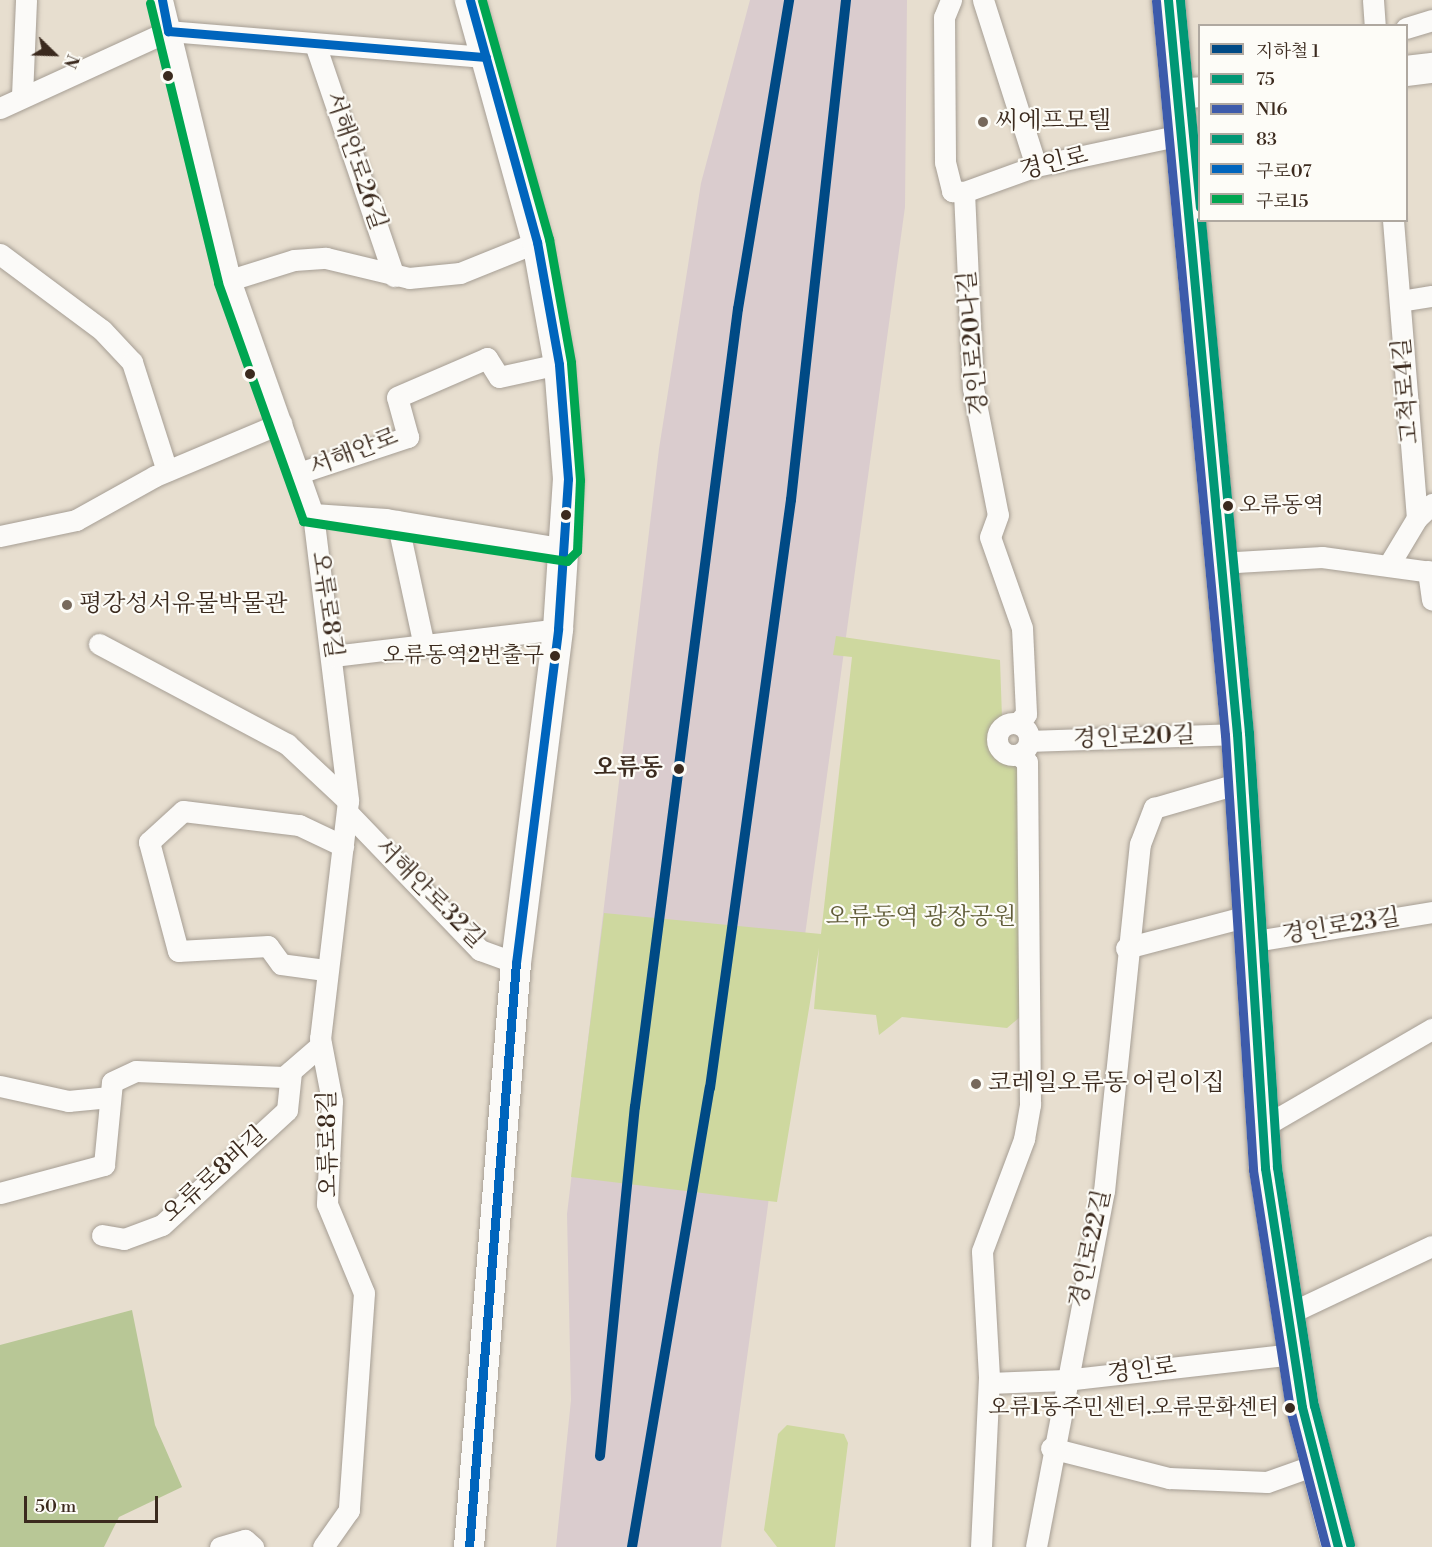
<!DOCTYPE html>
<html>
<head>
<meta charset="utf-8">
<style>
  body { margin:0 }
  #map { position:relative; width:1432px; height:1547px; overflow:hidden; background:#e7decf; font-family:"Libre Bodoni","Noto Serif KR",serif }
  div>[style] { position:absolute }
  .industrial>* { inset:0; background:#daccce }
  .green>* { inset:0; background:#ced89f }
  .forest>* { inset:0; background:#b8c796 }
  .roads { filter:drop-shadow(0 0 2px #a69e94) drop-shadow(0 0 2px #a69e94) }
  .minor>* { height:21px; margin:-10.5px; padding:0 10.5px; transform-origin:10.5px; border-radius:10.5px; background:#fbfaf8 }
  .minor>.ring { margin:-10.5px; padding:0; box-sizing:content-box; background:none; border:21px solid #fbfaf8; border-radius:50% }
  .secondary>* { height:30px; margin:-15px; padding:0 15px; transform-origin:15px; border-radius:15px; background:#fbfaf8 }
  .primary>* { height:33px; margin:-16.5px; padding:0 16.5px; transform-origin:16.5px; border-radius:16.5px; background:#fbfaf8 }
  .bus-1>* { height:9px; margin:-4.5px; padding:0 4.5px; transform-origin:4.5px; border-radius:4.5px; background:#009775 }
  .bus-2>* { height:9px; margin:-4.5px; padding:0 4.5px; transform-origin:4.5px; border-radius:4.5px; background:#3d5bab }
  .bus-3>* { height:9px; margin:-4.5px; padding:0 4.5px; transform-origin:4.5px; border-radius:4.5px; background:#009775 }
  .bus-4>* { height:9px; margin:-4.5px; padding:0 4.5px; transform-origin:4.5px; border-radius:4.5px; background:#0065bd }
  .bus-5>* { height:9px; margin:-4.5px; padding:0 4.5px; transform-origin:4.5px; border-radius:4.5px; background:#00a651 }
  .metro-1>* { height:10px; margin:-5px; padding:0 5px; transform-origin:5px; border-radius:5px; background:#004a85 }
  .dots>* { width:16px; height:16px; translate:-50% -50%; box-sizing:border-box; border:3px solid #fdfcf7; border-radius:50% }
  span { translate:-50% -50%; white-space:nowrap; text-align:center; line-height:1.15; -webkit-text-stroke:4.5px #fdfcf7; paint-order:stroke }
  .bus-label { font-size:22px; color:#3b2a1e }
  .left { translate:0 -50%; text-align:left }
  .right { translate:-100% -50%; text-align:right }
  .poi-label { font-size:24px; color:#3b2a1e }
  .street-label { font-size:24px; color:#3b2a1e }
  .stop-label { font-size:24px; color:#3b2a1e; font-weight:700 }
  .park-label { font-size:24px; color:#615d39 }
  .legend { position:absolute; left:1198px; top:24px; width:210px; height:198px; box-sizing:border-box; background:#fdfcf7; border:2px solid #afa8a0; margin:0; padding:8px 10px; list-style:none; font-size:18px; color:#3b2a1e }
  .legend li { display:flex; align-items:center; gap:12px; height:30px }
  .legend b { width:30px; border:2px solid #afa8a0 }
  .north { position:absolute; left:24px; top:24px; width:60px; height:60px; -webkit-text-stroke:4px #fdfcf7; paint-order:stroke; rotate:113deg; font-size:16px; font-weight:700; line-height:24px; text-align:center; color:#3b2a1e }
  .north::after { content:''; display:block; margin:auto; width:21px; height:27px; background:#3b2a1e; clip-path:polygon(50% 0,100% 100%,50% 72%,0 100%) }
  .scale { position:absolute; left:24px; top:1496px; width:134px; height:27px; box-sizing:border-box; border:3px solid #3b2a1e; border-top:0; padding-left:8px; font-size:18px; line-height:21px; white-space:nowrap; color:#3b2a1e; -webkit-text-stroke:4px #fdfcf7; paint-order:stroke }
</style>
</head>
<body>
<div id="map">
  <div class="industrial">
    <i style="clip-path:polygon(750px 0,907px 0,905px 207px,721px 1547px,556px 1547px,571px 1400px,567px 1214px,659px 449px,701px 183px)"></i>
  </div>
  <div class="green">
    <i style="clip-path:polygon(836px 636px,1000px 660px,1002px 718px,992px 730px,990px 747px,1001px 762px,1020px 766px,1020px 1017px,1007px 1028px,902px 1017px,879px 1035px,876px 1015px,814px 1009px,819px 948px,777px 1202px,571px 1177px,604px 913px,821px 934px,852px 657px,833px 655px)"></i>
    <i style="clip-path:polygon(787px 1425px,844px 1434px,848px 1443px,835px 1547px,777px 1547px,764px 1530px,778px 1434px)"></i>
  </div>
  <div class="forest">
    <i style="clip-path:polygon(132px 1310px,155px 1425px,182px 1487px,119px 1517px,104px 1547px,0 1547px,0 1345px)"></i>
  </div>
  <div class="roads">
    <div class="minor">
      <i style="left:162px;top:0;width:288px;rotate:76.3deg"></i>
      <i style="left:230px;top:280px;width:248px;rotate:70.5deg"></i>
      <i style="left:313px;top:514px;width:289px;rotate:83deg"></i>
      <i style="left:348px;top:801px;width:239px;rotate:96.7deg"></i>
      <i style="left:320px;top:1038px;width:64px;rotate:79.2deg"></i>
      <i style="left:332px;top:1101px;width:103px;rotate:92.8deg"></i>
      <i style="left:327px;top:1204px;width:96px;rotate:67.4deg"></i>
      <i style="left:364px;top:1293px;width:218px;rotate:94deg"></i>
      <i style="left:349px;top:1510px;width:45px;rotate:125.1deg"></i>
      <i style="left:951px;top:0;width:18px;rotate:112deg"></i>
      <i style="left:944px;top:17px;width:145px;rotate:89.6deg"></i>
      <i style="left:945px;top:162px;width:30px;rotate:76deg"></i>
      <i style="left:952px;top:191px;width:12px;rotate:5deg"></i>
      <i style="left:964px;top:192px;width:196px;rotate:87.4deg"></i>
      <i style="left:973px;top:388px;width:129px;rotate:78.9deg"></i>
      <i style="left:998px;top:515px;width:23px;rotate:110deg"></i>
      <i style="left:990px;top:537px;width:96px;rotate:70.6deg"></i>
      <i style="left:1022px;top:628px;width:86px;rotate:87.3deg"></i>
      <i style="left:1026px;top:714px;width:12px;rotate:132deg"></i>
      <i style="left:983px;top:0;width:174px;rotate:72.3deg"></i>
      <i style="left:1373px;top:0;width:26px;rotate:86deg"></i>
      <i style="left:1406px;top:28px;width:27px;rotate:-17deg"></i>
      <i style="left:168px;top:31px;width:319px;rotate:4.7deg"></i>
      <i style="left:316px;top:47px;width:242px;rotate:71.2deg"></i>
      <i style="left:22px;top:96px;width:96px;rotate:-87.6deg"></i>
      <i style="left:0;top:108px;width:185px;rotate:-24.6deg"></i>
      <i style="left:964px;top:192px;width:77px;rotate:-19.9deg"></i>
      <i style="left:1036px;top:166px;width:148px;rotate:-12.1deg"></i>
      <i style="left:1393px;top:220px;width:299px;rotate:85.4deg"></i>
      <i style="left:0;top:254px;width:127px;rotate:36.7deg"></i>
      <i style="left:102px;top:330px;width:44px;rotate:46.8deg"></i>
      <i style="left:132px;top:362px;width:114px;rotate:72.2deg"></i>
      <i style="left:230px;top:280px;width:67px;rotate:-17.4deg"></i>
      <i style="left:294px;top:260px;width:32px;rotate:-4deg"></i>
      <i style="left:326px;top:258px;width:85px;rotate:13.5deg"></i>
      <i style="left:409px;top:278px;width:51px;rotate:-5.6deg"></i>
      <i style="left:460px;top:273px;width:83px;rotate:-21.9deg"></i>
      <i style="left:1400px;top:301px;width:32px;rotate:-9deg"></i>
      <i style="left:299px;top:473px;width:115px;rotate:-18.3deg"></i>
      <i style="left:408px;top:437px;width:41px;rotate:-105.4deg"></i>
      <i style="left:397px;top:397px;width:98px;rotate:-23.4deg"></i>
      <i style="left:487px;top:358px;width:22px;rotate:58deg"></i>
      <i style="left:499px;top:377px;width:61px;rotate:-12.2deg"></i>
      <i style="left:313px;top:514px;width:73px;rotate:3.9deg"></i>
      <i style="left:386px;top:519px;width:181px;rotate:9.5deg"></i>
      <i style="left:397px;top:521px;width:128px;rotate:77.8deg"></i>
      <i style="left:0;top:536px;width:78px;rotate:-11.9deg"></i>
      <i style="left:76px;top:520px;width:90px;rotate:-29.1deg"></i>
      <i style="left:155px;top:476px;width:137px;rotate:-22.8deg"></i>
      <i style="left:1219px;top:563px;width:103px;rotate:-3.3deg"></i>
      <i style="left:1322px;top:557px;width:111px;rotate:7.8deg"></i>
      <i style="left:1390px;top:563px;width:52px;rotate:-59deg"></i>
      <i style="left:1417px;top:518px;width:21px;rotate:-43deg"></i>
      <i style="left:1428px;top:571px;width:29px;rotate:82deg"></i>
      <i style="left:99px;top:644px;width:213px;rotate:28deg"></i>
      <i style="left:287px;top:744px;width:83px;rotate:43.1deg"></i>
      <i style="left:333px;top:656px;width:227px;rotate:-6.8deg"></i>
      <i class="ring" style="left:997px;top:723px;width:11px;height:11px"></i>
      <i style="left:1030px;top:741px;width:207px;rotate:-1.9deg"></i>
      <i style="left:349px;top:814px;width:189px;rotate:46.1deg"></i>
      <i style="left:480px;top:950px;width:38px;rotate:20deg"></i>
      <i style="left:1249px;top:942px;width:185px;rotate:-9.3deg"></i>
      <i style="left:1126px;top:948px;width:126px;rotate:-14.7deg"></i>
      <i style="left:325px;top:970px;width:44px;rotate:-172.2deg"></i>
      <i style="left:281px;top:964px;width:22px;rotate:-126deg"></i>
      <i style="left:268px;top:946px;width:90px;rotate:176.8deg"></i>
      <i style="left:178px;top:951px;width:113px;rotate:-104.9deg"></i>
      <i style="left:149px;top:842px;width:46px;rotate:-42.4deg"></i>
      <i style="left:183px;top:811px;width:117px;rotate:6.9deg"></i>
      <i style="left:299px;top:825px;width:49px;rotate:25.5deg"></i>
      <i style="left:0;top:1086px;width:70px;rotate:12.4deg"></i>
      <i style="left:68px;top:1101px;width:42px;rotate:-5.4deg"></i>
      <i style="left:1261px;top:1128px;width:198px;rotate:-30.1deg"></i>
      <i style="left:0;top:1193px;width:108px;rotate:-15.1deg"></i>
      <i style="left:104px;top:1165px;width:83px;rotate:-84.5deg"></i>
      <i style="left:112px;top:1082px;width:26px;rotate:-25deg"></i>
      <i style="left:136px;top:1071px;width:148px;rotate:2.3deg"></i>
      <i style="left:284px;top:1077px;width:49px;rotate:-40.9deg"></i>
      <i style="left:102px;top:1235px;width:22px;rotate:10deg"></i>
      <i style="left:124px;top:1239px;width:40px;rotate:-20.2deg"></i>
      <i style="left:162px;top:1225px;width:170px;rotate:-42.6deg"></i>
      <i style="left:287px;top:1110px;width:39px;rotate:-84deg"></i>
      <i style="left:1288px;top:1314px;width:159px;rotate:-25.3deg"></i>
      <i style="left:989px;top:1383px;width:76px;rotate:-2.3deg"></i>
      <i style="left:1065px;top:1380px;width:230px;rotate:-6.5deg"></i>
      <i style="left:1051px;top:1448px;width:122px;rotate:14.3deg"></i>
      <i style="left:1169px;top:1478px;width:98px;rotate:2.3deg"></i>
      <i style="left:1267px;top:1482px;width:51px;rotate:-19.5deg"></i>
      <i style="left:220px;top:1547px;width:26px;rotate:-16deg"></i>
      <i style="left:245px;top:1540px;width:11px;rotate:41deg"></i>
      <i style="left:981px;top:1547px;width:170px;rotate:-87.3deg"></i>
      <i style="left:989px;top:1377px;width:126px;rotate:-93.2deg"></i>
      <i style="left:982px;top:1251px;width:120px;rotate:-69.4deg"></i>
      <i style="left:1024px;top:1139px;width:36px;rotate:-80deg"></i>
      <i style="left:1030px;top:1104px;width:342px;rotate:-90.5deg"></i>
      <i style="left:1027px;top:762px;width:11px;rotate:-139deg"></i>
      <i style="left:1036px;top:1547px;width:362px;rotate:-79.2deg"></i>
      <i style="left:1104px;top:1191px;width:349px;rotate:-84.1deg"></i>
      <i style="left:1140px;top:844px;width:39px;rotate:-69deg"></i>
      <i style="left:1154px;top:808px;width:90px;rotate:-16.2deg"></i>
    </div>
    <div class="secondary">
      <i style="left:1406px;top:71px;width:26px;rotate:-7deg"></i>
      <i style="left:1179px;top:94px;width:21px;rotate:-5deg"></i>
      <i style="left:469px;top:1547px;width:586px;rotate:-85.4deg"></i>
      <i style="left:516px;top:963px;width:337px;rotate:-82.8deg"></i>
      <i style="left:558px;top:629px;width:150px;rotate:-86.2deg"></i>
      <i style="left:568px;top:479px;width:115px;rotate:-94.5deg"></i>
      <i style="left:559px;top:364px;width:124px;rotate:-100.2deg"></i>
      <i style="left:537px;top:242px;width:251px;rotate:-105.5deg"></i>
    </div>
    <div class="primary">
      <i style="left:1168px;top:0;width:737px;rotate:84.63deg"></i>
      <i style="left:1237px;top:734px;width:435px;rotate:86.3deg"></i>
      <i style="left:1265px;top:1168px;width:242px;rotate:81.2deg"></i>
      <i style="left:1302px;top:1407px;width:145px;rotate:75.6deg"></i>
    </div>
  </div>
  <div class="bus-1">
    <i style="left:1168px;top:0;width:737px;rotate:84.63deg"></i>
    <i style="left:1237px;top:734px;width:435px;rotate:86.3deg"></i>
    <i style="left:1265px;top:1168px;width:242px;rotate:81.2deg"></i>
    <i style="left:1302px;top:1407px;width:145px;rotate:75.6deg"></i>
  </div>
  <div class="bus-2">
    <i style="left:1156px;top:1px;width:737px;rotate:84.63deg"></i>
    <i style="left:1225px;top:735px;width:436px;rotate:86.3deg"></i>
    <i style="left:1253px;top:1170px;width:242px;rotate:81.2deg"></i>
    <i style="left:1290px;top:1409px;width:143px;rotate:75.4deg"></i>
  </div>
  <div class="bus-3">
    <i style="left:1180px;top:0;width:208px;rotate:84.5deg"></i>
    <i style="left:1201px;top:220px;width:515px;rotate:84.65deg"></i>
    <i style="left:1249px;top:733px;width:435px;rotate:86.3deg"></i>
    <i style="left:1277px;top:1167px;width:241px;rotate:81.2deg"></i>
    <i style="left:1314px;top:1405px;width:144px;rotate:75.5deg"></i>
  </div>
  <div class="bus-4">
    <i style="left:162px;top:0;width:32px;rotate:79deg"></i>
    <i style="left:168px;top:31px;width:319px;rotate:4.7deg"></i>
    <i style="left:469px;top:1547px;width:586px;rotate:-85.4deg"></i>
    <i style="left:516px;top:963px;width:337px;rotate:-82.8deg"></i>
    <i style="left:558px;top:629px;width:150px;rotate:-86.2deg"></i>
    <i style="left:568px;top:479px;width:115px;rotate:-94.5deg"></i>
    <i style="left:559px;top:364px;width:124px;rotate:-100.2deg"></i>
    <i style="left:537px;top:242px;width:251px;rotate:-105.5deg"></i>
  </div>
  <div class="bus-5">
    <i style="left:150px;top:3px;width:288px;rotate:76.3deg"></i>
    <i style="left:218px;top:283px;width:253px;rotate:70.3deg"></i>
    <i style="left:303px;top:521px;width:267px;rotate:8.6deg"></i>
    <i style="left:567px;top:561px;width:14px;rotate:-45deg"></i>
    <i style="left:577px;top:551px;width:71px;rotate:-87.6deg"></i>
    <i style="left:580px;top:480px;width:118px;rotate:-94.4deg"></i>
    <i style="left:571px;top:362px;width:125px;rotate:-100.1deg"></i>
    <i style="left:549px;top:239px;width:248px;rotate:-105.7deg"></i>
  </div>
  <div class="metro-1">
    <i style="left:600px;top:1456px;width:351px;rotate:-84.3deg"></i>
    <i style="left:635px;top:1107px;width:805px;rotate:-82.65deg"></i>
    <i style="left:738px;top:309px;width:313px;rotate:-80.6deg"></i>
    <i style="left:632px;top:1547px;width:466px;rotate:-80.4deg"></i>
    <i style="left:710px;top:1088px;width:594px;rotate:-82.16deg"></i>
    <i style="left:791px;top:500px;width:503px;rotate:-83.72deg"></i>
  </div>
  <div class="dots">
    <i style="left:168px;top:76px;background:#3b2a1e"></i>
    <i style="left:983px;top:122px;background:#77695c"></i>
    <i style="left:250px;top:374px;background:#3b2a1e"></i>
    <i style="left:1228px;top:506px;background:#3b2a1e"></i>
    <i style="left:566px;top:515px;background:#3b2a1e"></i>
    <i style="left:67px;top:605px;background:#77695c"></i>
    <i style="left:555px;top:656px;background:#3b2a1e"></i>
    <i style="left:679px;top:769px;background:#3b2a1e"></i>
    <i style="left:976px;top:1084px;background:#77695c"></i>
    <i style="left:1290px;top:1408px;background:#3b2a1e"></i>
  </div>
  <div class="bus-label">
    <span class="left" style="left:1239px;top:506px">오류동역</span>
    <span class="right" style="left:544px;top:656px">오류동역2번출구</span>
    <span class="right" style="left:1279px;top:1408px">오류1동주민센터.오류문화센터</span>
  </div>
  <div class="poi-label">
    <span class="left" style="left:995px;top:122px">씨에프모텔</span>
    <span class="left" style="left:79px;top:605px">평강성서유물박물관</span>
    <span class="left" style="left:988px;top:1084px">코레일오류동 어린이집</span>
  </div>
  <div class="street-label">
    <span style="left:355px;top:161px;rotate:71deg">서해안로26길</span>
    <span style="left:1054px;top:164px;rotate:-14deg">경인로</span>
    <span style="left:974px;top:343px;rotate:-95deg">경인로20나길</span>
    <span style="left:1407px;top:391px;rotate:-95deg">고척로4길</span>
    <span style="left:354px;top:453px;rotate:-21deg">서해안로</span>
    <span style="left:326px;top:605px;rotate:82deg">오류로8길</span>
    <span style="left:1134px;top:738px;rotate:-2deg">경인로20길</span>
    <span style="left:429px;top:894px;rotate:45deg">서해안로32길</span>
    <span style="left:1341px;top:927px;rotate:-9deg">경인로23길</span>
    <span style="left:329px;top:1144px;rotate:-91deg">오류로8길</span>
    <span style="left:215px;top:1175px;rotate:-42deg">오류로8바길</span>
    <span style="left:1091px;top:1249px;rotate:-78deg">경인로22길</span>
    <span style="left:1142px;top:1371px;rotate:-7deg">경인로</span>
  </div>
  <div class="stop-label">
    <span class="right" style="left:663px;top:769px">오류동</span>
  </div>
  <div class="park-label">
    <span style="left:921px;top:918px">오류동역 광장공원</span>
  </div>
  <ul class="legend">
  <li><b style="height:8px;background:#004a85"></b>지하철 1</li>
  <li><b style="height:8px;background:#009775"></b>75</li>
  <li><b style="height:8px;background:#3d5bab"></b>N16</li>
  <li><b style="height:8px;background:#009775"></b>83</li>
  <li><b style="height:8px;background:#0065bd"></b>구로07</li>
  <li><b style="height:8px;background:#00a651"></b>구로15</li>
  </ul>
  <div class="north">N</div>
  <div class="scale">50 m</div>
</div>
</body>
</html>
